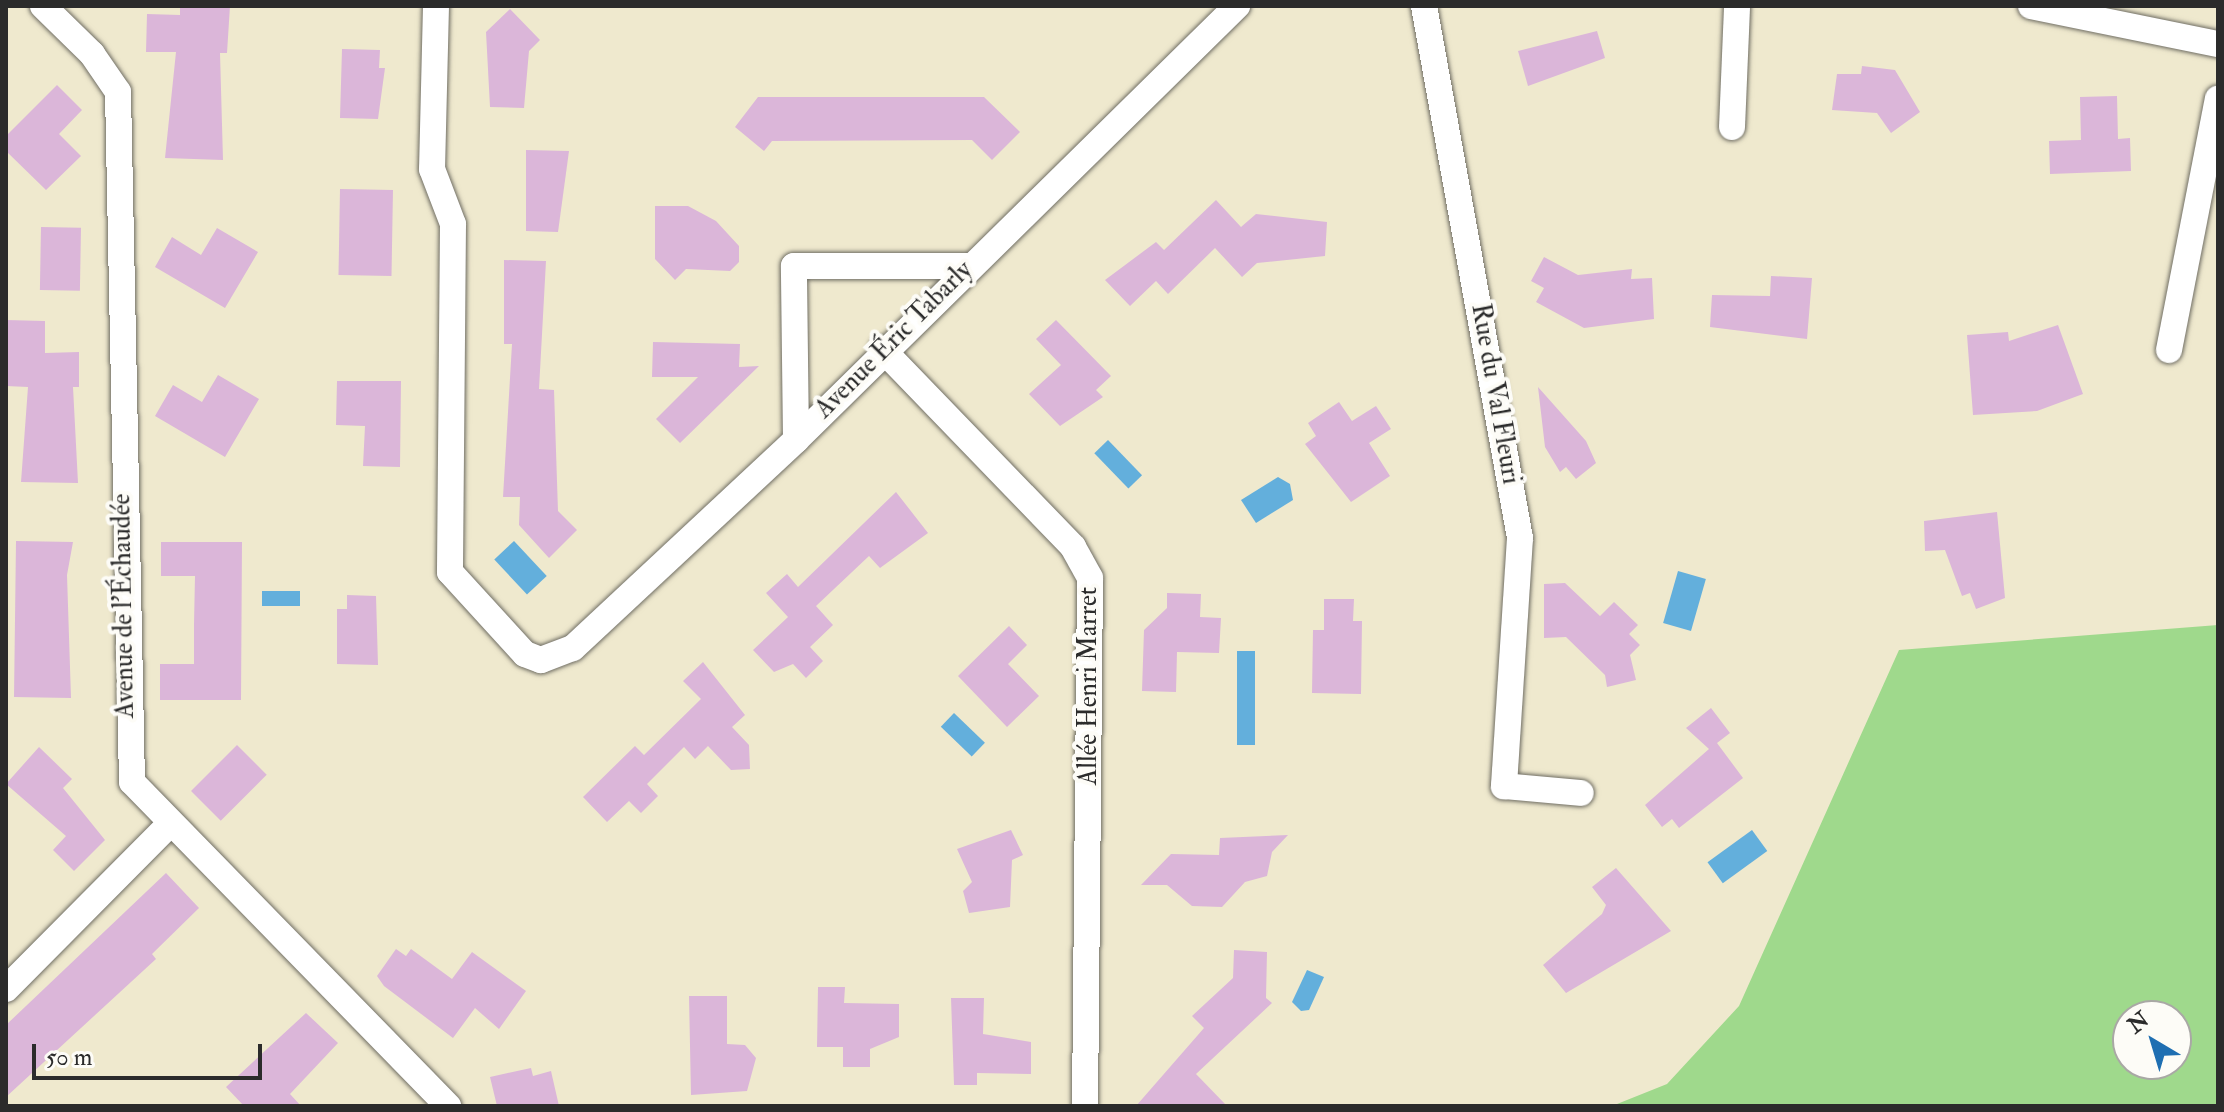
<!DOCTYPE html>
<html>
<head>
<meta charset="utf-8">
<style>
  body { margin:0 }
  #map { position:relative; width:2224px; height:1112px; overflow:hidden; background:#efe9ce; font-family:"IM FELL Double Pica",serif }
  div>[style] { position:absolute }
  .green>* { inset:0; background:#9fd98c }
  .water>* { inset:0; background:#63afdc; transform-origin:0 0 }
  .building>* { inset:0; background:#dbb6d9; transform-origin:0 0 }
  .roads { filter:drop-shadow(0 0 2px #706e64) drop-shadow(0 0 2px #706e64) }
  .minor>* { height:26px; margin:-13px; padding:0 13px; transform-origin:13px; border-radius:13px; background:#fff }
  span { translate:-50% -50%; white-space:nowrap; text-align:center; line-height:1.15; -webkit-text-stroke:8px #fdfcf7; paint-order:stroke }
  .street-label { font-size:26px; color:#2b2b2b }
  .frame { position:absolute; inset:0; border:8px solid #2b2b2b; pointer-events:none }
  .north { position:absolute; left:2112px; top:1000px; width:80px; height:80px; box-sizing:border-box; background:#fdfcf7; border:2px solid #a9a8a5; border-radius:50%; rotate:322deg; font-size:22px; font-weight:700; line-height:32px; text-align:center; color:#2b2b2b }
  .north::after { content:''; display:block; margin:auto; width:28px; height:36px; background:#1f6fb2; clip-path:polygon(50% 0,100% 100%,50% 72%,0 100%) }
  .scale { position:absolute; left:32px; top:1044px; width:230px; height:36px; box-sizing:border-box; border:4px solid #2b2b2b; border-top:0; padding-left:10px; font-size:24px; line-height:28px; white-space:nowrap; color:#2b2b2b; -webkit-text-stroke:6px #fdfcf7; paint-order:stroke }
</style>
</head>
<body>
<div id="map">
  <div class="green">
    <i style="clip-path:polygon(evenodd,2218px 625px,2218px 1106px,1612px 1106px,1667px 1084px,1739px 1006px,1899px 650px,2218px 625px,2128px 1016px,2176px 1016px,2176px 1064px,2128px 1064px,2128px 1016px)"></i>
  </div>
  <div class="water">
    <i style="left:1108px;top:440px;width:49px;height:19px;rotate:46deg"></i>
    <i style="clip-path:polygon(1278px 477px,1290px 484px,1293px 500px,1256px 523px,1241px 500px)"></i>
    <i style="left:514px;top:541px;width:48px;height:27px;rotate:47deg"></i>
    <i style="left:1678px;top:571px;width:29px;height:54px;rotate:16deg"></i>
    <i style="left:300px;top:591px;width:15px;height:38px;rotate:90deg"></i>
    <i style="left:1237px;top:651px;width:18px;height:94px"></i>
    <i style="left:954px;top:713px;width:43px;height:19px;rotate:44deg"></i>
    <i style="left:1752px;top:830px;width:26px;height:55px;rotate:54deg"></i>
    <i style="clip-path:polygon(1307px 970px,1324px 977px,1309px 1010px,1301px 1011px,1292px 1002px)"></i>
  </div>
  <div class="building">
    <i style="clip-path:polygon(180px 6px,230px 6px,227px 53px,220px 53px,223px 160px,165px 158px,176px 52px,146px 52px,147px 14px,180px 15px)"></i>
    <i style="clip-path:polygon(510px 9px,540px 40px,529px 51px,524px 108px,490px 107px,486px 32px)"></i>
    <i style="clip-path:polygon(1597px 31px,1605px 58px,1528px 86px,1518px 51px)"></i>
    <i style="clip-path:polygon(342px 49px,380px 50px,379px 68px,385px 68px,378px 119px,340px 118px)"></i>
    <i style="clip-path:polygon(1862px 66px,1895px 70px,1920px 112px,1891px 133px,1877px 113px,1832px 110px,1837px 74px,1861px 74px)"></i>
    <i style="clip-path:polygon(57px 85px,82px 110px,59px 134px,81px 156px,46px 190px,6px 151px,6px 136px)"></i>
    <i style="clip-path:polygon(2117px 96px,2118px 139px,2130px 138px,2131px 171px,2050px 174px,2049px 141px,2081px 140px,2080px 97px)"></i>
    <i style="clip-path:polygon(758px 97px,984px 97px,1020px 132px,992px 160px,972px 140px,772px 141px,764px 151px,735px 127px)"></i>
    <i style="clip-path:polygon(526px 150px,569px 151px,558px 232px,526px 231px)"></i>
    <i style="left:340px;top:189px;width:53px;height:86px;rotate:1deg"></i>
    <i style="clip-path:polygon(1216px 200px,1241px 227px,1256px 214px,1327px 222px,1325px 256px,1257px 263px,1242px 277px,1215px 248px,1168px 294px,1156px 281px,1130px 306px,1105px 280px,1156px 242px,1164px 250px)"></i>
    <i style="clip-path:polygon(655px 206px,688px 206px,716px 221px,739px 246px,739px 262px,730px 271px,686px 269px,675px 280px,655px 259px)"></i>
    <i style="left:41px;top:227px;width:40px;height:63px;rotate:1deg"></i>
    <i style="clip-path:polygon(217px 228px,258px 252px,225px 308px,155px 267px,172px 237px,201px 255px)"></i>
    <i style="clip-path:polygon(1544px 257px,1578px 275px,1632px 269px,1631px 279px,1652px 278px,1654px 319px,1584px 328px,1536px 302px,1544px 288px,1531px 281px)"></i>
    <i style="clip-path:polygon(504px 260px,546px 261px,539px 389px,554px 390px,558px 511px,577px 530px,549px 558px,519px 525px,520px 497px,503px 497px,512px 344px,504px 344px)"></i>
    <i style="clip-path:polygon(1771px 276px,1812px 278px,1807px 339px,1710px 327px,1712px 295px,1770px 296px)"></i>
    <i style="clip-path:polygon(6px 320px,45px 321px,45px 353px,79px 352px,79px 387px,73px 387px,78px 483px,21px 482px,28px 387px,6px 386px)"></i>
    <i style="clip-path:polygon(1056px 320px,1111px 376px,1096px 390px,1103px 397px,1060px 426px,1029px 394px,1061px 365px,1036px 339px)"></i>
    <i style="clip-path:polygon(2058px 325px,2083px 394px,2037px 411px,1973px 415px,1967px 335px,2008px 332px,2009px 341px)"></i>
    <i style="clip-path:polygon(653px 342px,740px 344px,739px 367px,759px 366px,680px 443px,656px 419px,698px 377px,652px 377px)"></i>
    <i style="clip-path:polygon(218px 375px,259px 399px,225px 457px,155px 416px,173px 385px,202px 402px)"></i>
    <i style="clip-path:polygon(337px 381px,401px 381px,400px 467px,363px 466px,365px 426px,336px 425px)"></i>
    <i style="clip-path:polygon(1538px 387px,1586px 441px,1596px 463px,1576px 479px,1566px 467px,1560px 472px,1545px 447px)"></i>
    <i style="clip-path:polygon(1339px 402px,1352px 421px,1376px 406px,1391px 429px,1369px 443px,1390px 476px,1351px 502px,1305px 444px,1316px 436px,1308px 423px)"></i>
    <i style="clip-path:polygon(896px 492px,928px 533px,880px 568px,869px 556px,816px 606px,833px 625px,810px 647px,823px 661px,806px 678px,793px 664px,774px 672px,753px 650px,788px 617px,766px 593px,787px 574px,798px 587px)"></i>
    <i style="clip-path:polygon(1997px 512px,2005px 598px,1976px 609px,1970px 593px,1962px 596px,1945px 550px,1925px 551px,1924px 521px)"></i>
    <i style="clip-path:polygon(16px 541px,73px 542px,67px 575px,71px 698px,14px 697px)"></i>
    <i style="clip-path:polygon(161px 542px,242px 542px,241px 700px,160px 700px,160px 664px,194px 664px,194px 624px,195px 576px,161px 576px)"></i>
    <i style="clip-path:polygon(1565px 583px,1600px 616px,1614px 602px,1638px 625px,1629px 634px,1640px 645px,1630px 655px,1636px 680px,1607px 687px,1605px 675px,1566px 637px,1544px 638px,1544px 584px)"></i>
    <i style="clip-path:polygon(1167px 593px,1201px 594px,1200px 617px,1221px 618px,1219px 653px,1177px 652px,1176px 692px,1142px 691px,1144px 630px,1167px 608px)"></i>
    <i style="clip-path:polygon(347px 595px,376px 596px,378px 665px,337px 664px,337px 609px,347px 609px)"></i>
    <i style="clip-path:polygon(1324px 599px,1354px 599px,1353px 621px,1362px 621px,1361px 694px,1312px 693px,1313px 630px,1324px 630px)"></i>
    <i style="clip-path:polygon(1009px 626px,1027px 645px,1008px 664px,1039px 696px,1007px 727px,958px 676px)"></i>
    <i style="clip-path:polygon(703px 662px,745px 715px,732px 727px,749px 745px,750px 769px,731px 770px,708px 746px,695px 759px,684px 747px,647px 784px,658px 796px,641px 813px,629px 801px,607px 822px,583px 797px,635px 746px,644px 755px,701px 699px,683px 681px)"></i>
    <i style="clip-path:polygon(1711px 708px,1730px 733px,1717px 743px,1743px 778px,1679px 828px,1672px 819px,1662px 827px,1645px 805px,1709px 749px,1686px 728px)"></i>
    <i style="left:237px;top:745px;width:42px;height:65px;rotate:45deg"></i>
    <i style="clip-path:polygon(39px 747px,72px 779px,63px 788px,105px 840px,74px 871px,53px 850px,66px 836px,6px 784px)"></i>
    <i style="clip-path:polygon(1011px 830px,1023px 855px,1012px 860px,1010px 907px,969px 913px,963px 891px,972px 882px,957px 849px)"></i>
    <i style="clip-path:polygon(1288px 835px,1272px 852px,1267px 876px,1245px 882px,1222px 907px,1192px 906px,1167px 885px,1141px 885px,1171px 854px,1219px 855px,1220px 838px)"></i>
    <i style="clip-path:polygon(1616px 868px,1671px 931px,1566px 993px,1543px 965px,1602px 914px,1606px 905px,1592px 887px)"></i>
    <i style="clip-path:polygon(166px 873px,199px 908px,152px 954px,156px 959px,6px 1097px,6px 1025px)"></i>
    <i style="clip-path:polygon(396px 949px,406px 956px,411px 949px,452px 979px,472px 952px,526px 991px,499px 1029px,475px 1008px,453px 1038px,384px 986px,377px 976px)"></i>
    <i style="clip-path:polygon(1234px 950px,1267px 952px,1266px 998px,1272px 1003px,1196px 1074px,1227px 1106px,1136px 1106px,1204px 1028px,1192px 1016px,1233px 978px)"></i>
    <i style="clip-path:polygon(818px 987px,845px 987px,844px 1003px,899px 1004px,899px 1037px,870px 1049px,870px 1067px,843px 1067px,843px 1047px,817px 1047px)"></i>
    <i style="clip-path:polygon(689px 996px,727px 996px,727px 1044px,745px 1045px,756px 1058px,747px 1091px,691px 1095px)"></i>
    <i style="clip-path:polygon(951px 998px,984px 998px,983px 1034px,1031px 1042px,1031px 1074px,977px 1073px,977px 1085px,954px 1085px)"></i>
    <i style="clip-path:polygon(306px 1013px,338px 1043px,290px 1094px,301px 1106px,244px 1106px,226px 1087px)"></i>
    <i style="clip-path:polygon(531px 1068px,533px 1076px,551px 1071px,559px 1106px,497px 1106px,490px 1077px)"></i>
  </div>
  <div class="roads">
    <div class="minor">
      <i style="left:43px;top:6px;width:69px;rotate:44.4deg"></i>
      <i style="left:92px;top:54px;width:46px;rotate:55.6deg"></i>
      <i style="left:118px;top:92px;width:690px;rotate:88.84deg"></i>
      <i style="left:132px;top:782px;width:453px;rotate:45.7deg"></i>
      <i style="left:436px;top:6px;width:163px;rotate:91.4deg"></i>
      <i style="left:432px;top:169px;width:59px;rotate:69.1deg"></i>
      <i style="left:453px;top:224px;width:348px;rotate:90.5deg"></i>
      <i style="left:450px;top:572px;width:111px;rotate:47.6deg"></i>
      <i style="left:525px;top:654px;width:17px;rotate:21deg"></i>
      <i style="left:541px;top:660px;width:34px;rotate:-21deg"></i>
      <i style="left:573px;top:648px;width:305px;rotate:-43deg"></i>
      <i style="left:796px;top:440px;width:619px;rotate:-44.54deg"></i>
      <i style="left:1424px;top:6px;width:541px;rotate:79.77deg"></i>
      <i style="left:1520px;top:538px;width:249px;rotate:93.7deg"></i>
      <i style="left:1504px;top:786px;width:77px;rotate:5.2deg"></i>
      <i style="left:2031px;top:6px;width:191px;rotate:11.5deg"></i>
      <i style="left:1732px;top:127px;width:121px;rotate:-87.6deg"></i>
      <i style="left:882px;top:349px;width:275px;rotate:46deg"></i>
      <i style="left:1073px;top:547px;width:35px;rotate:61deg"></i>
      <i style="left:1090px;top:578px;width:528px;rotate:90.54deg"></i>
      <i style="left:2169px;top:350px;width:256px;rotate:-79deg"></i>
      <i style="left:796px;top:440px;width:174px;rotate:-90.7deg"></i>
      <i style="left:794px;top:266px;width:174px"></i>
      <i style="left:6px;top:989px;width:233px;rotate:-45.2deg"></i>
    </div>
  </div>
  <div class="street-label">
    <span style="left:894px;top:340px;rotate:-45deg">Avenue Éric Tabarly</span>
    <span style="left:1495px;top:394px;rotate:80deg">Rue du Val Fleuri</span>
    <span style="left:124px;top:606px;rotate:-91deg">Avenue de l'Échaudée</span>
    <span style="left:1089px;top:686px;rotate:-90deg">Allée Henri Marret</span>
  </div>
  <div class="frame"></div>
  <div class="north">N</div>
  <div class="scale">50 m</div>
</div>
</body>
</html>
